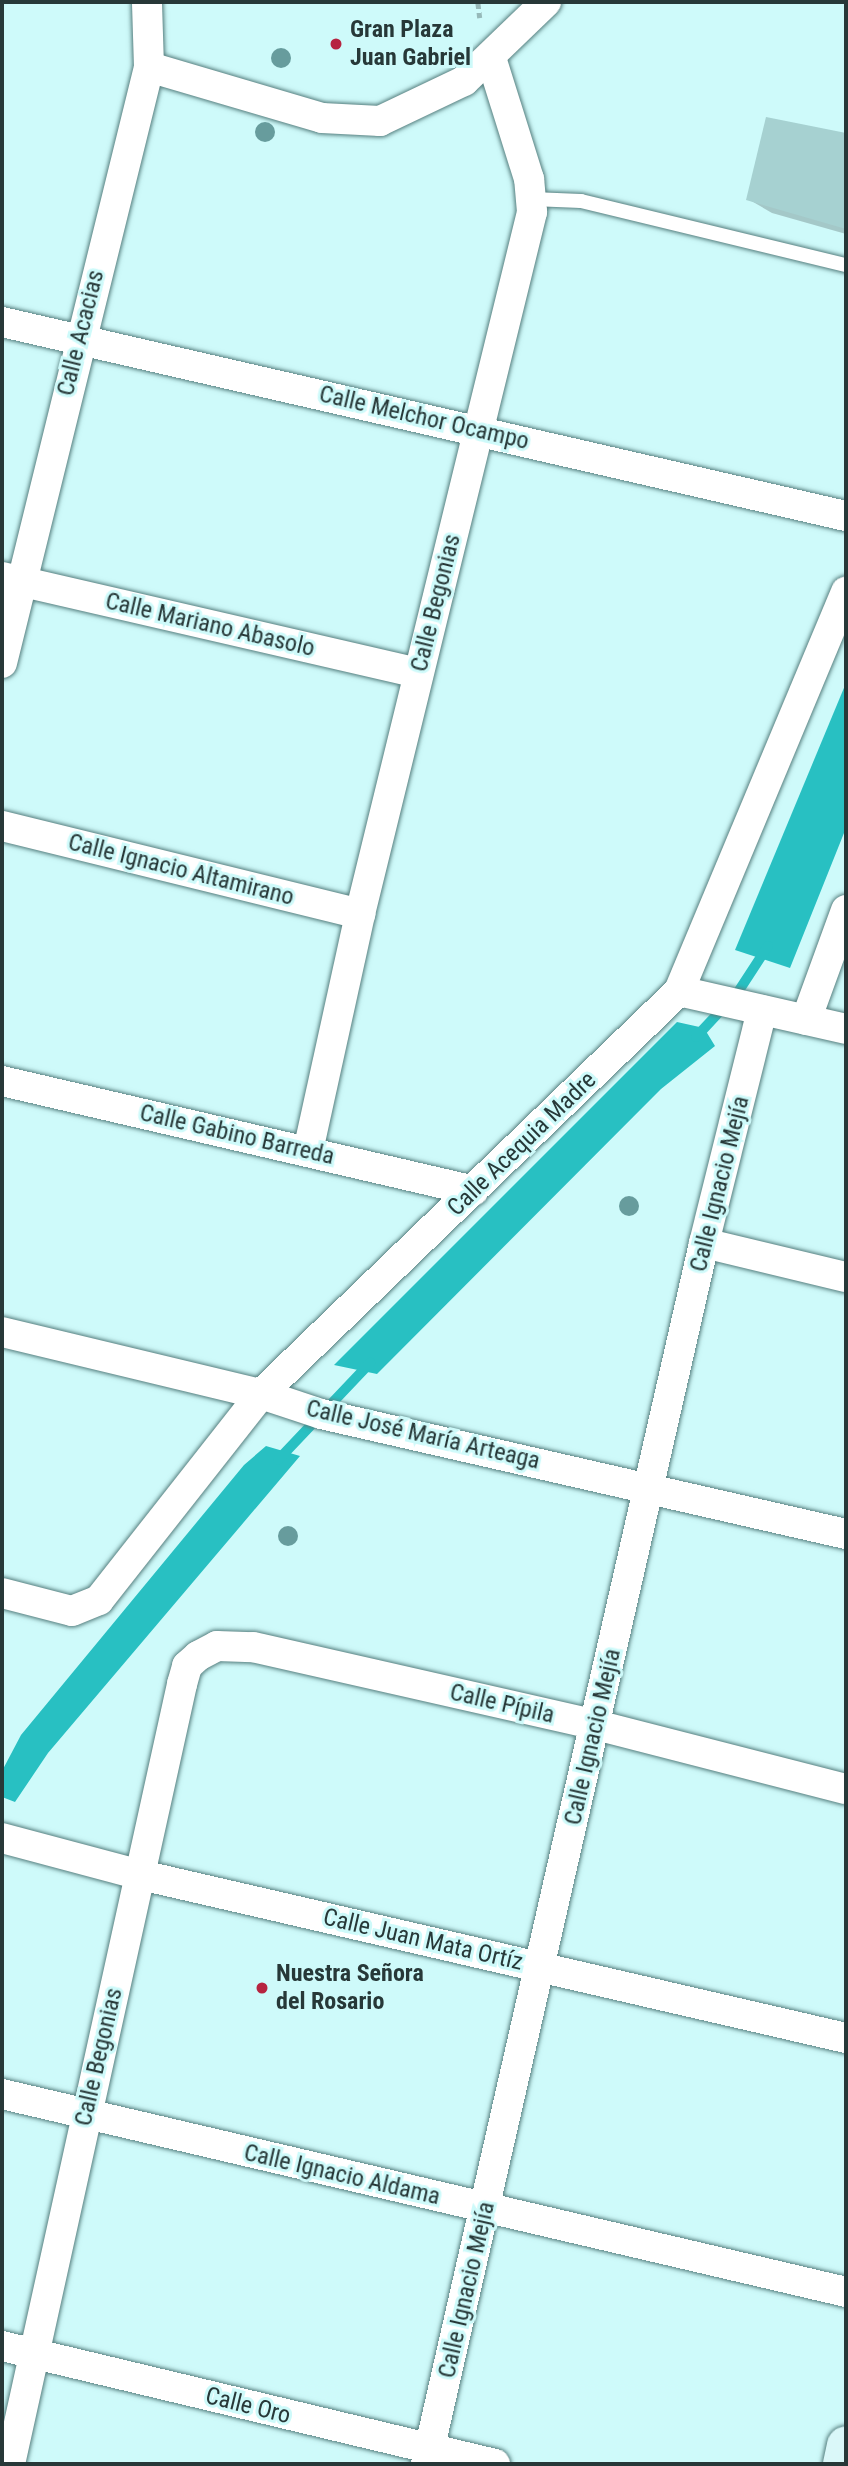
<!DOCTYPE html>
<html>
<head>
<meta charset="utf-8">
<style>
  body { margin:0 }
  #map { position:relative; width:848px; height:2466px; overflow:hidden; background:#cefafa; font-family:"Roboto Condensed",sans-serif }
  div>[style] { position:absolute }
  .water>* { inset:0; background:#28c0c2 }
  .shadow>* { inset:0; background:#0003 }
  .stream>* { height:10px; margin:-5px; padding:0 5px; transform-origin:5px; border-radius:5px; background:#28c0c2 }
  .building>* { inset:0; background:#a6d1d1 }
  .path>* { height:4.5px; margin-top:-2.25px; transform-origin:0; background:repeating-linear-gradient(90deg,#96b9b9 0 7px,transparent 0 10.5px) }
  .roads { filter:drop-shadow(0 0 2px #567f7f) drop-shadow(0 0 2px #567f7f) }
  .lane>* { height:14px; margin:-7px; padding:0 7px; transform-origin:7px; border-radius:7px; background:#fff }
  .street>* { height:30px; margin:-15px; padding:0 15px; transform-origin:15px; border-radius:15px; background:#fff }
  .secondary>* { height:38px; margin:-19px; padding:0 19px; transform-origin:19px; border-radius:19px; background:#daf8f9 }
  .trees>* { width:20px; height:20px; margin:-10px; border-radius:50%; background:#679c9d }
  .dots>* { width:19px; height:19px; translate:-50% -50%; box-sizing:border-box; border:4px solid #cefafa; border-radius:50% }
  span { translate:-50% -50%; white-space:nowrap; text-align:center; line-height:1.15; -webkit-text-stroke:6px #cefafa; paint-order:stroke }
  .poi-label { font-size:24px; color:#273838; font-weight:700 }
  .left { translate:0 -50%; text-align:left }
  .street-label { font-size:24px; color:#273838 }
  .frame { position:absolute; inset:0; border:4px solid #273838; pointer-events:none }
</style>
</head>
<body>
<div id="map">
  <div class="water">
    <i style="clip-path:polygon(846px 683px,846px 828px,790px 968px,735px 950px)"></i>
    <i style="clip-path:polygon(677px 1022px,704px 1028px,715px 1046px,661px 1089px,377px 1374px,334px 1365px)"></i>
    <i style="clip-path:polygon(266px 1446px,300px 1456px,48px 1753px,15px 1802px,2px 1797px,2px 1771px,21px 1735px,244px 1465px)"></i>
  </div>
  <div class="shadow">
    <i style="clip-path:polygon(768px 119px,846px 135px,846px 234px,772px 213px,748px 199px)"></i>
  </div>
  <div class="stream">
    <i style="left:696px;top:1037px;width:62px;rotate:-47deg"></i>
    <i style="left:738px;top:992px;width:55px;rotate:-56.9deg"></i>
    <i style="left:278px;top:1460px;width:134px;rotate:-46.5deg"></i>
  </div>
  <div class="building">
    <i style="clip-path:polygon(766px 117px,846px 133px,846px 229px,746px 200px)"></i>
  </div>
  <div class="path">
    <i style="left:478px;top:2px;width:16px;rotate:83deg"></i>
  </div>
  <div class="roads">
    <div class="lane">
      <i style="left:532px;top:199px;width:49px;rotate:2.3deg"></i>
      <i style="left:581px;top:201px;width:273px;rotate:13.6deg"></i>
    </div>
    <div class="street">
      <i style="left:149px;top:67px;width:180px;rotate:16.4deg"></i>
      <i style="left:322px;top:118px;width:58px;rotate:3deg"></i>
      <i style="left:380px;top:121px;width:93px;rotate:-25.5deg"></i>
      <i style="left:464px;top:81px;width:114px;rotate:-43.9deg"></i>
      <i style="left:2px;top:322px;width:866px;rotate:12.95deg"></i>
      <i style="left:2px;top:577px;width:427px;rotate:13deg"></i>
      <i style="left:2px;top:663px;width:614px;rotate:-76.14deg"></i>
      <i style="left:149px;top:67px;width:65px;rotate:-91.8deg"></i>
      <i style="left:2px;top:826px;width:369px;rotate:13.8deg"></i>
      <i style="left:679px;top:991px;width:171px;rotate:12.8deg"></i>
      <i style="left:806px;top:1020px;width:117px;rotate:-70deg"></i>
      <i style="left:2px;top:1081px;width:484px;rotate:13.1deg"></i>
      <i style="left:308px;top:1151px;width:243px;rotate:-77.6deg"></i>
      <i style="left:360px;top:914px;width:723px;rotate:-76.23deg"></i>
      <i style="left:532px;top:212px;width:33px;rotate:-95deg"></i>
      <i style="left:529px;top:179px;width:127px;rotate:-107.4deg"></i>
      <i style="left:704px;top:1243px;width:146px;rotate:13.5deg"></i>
      <i style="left:2px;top:1332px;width:266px;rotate:13.5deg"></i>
      <i style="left:261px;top:1394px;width:63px;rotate:18.4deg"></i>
      <i style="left:321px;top:1414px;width:539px;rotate:12.88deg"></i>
      <i style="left:2px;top:1593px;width:72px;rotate:14.4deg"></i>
      <i style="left:72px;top:1611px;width:29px;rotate:-22deg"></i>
      <i style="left:99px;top:1600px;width:262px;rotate:-51.8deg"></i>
      <i style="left:261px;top:1394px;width:581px;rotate:-43.95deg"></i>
      <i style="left:679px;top:991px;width:433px;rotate:-67.3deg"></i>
      <i style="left:2px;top:1838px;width:144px;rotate:14.9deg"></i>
      <i style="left:141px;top:1875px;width:724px;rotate:13.02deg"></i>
      <i style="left:2px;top:2094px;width:867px;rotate:13.2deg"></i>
      <i style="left:2px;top:2346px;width:507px;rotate:13.46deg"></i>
      <i style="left:10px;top:2464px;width:799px;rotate:-77.56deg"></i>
      <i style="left:182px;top:1684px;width:19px;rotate:-74deg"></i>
      <i style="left:187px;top:1666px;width:15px;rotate:-42deg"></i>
      <i style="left:198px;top:1656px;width:21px;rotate:-28deg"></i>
      <i style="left:217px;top:1646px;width:36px;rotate:2deg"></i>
      <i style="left:253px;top:1647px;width:352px;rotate:12.8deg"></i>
      <i style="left:596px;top:1725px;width:258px;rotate:14.4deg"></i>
      <i style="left:426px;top:2464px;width:1252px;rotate:-77.17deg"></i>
      <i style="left:704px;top:1243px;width:240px;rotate:-76deg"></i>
    </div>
    <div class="secondary">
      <i style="left:842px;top:2464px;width:19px;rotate:-78deg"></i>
    </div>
  </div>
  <div class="trees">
    <i style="left:281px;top:58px"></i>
    <i style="left:265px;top:132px"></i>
    <i style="left:629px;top:1206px"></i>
    <i style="left:288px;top:1536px"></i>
  </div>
  <div class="dots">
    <i style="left:336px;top:44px;background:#b62440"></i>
    <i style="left:262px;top:1988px;background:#b62440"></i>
  </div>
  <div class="poi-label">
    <span class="left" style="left:350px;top:44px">Gran Plaza<br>Juan Gabriel</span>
    <span class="left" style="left:276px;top:1988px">Nuestra Señora<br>del Rosario</span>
  </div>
  <div class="street-label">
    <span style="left:81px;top:333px;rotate:-76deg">Calle Acacias</span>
    <span style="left:424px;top:418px;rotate:13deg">Calle Melchor Ocampo</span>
    <span style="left:436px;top:603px;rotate:-76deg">Calle Begonias</span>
    <span style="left:210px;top:625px;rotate:13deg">Calle Mariano Abasolo</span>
    <span style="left:181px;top:870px;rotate:14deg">Calle Ignacio Altamirano</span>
    <span style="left:237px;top:1135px;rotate:13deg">Calle Gabino Barreda</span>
    <span style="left:522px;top:1144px;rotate:-44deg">Calle Acequia Madre</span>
    <span style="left:720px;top:1184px;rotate:-76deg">Calle Ignacio Mejía</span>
    <span style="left:423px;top:1435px;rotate:13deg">Calle José María Arteaga</span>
    <span style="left:502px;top:1704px;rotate:13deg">Calle Pípila</span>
    <span style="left:593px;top:1737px;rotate:-77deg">Calle Ignacio Mejía</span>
    <span style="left:423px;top:1940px;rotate:13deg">Calle Juan Mata Ortíz</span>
    <span style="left:99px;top:2057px;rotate:-77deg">Calle Begonias</span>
    <span style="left:342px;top:2175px;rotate:13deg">Calle Ignacio Aldama</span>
    <span style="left:467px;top:2290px;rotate:-77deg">Calle Ignacio Mejía</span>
    <span style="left:248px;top:2406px;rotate:14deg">Calle Oro</span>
  </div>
  <div class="frame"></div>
</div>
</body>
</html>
